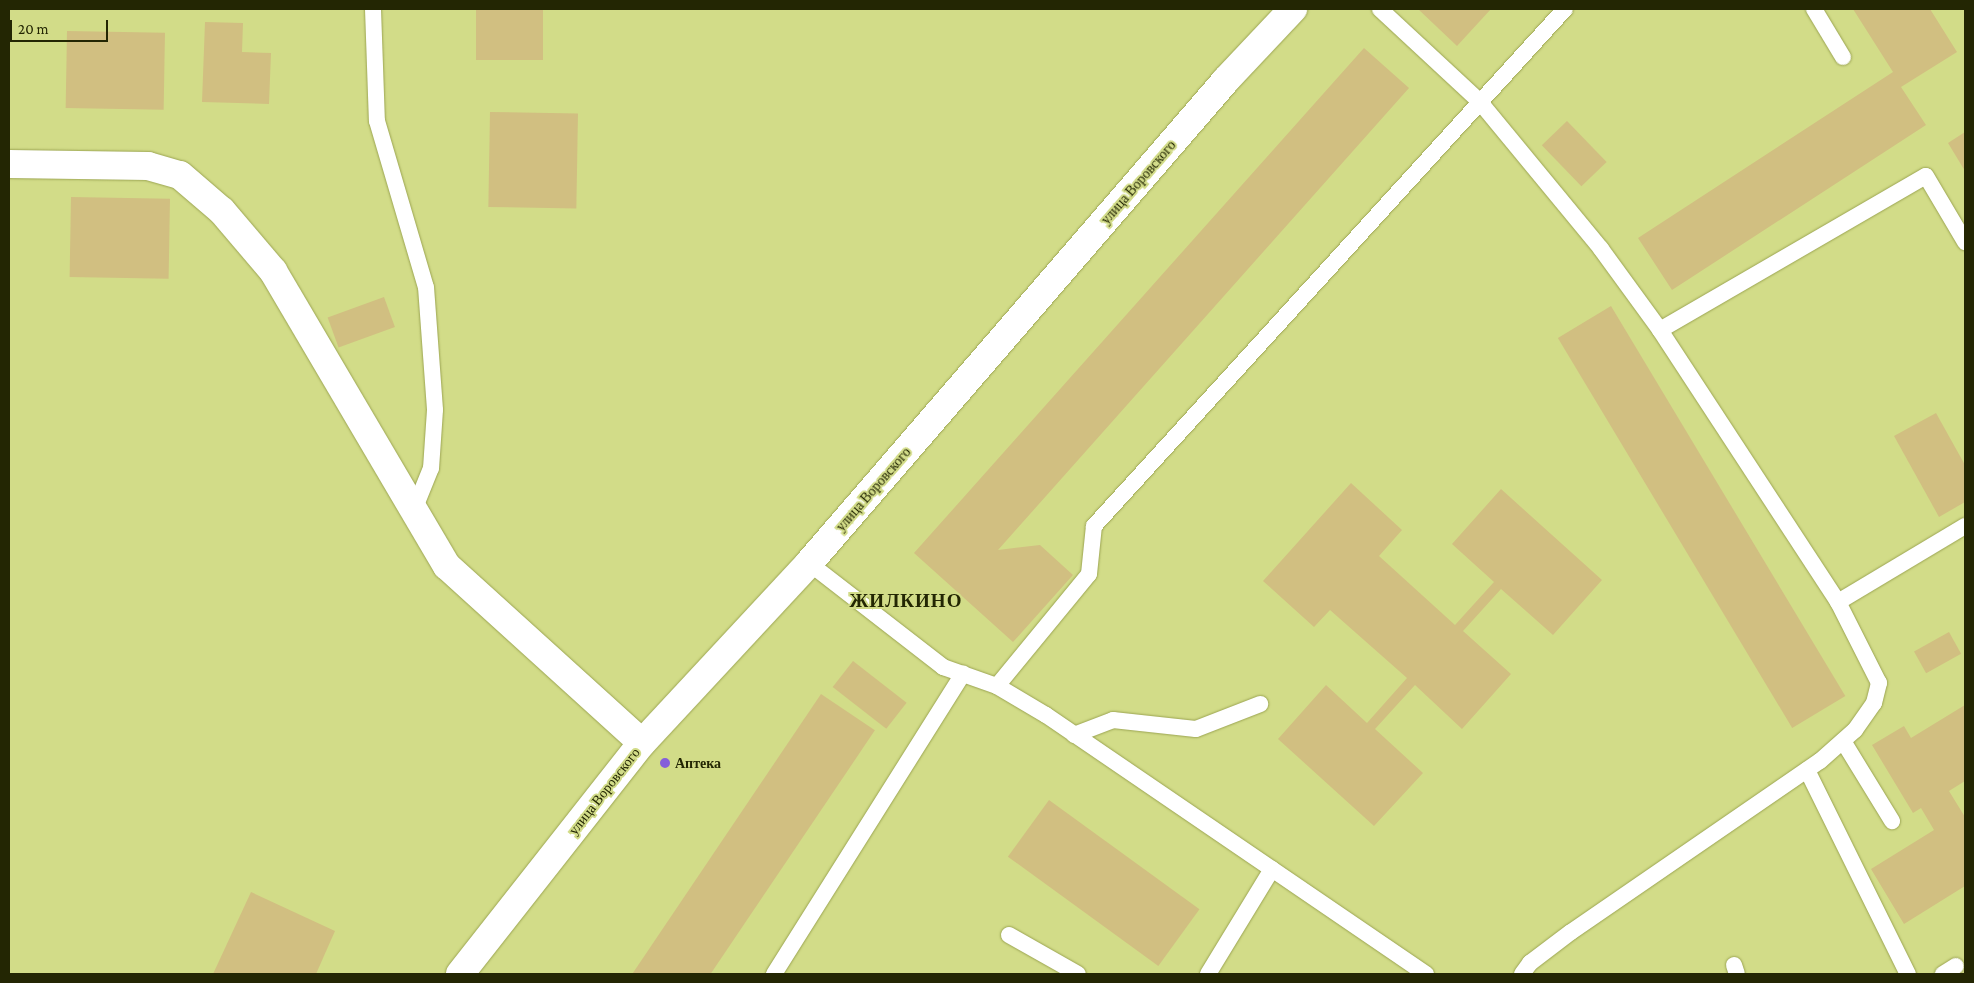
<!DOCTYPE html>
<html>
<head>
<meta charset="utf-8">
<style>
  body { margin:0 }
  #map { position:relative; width:1974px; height:983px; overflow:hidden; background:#d2dc88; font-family:"Crimson Pro",serif }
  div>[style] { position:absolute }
  .building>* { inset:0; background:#d1bf81; transform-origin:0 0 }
  .roads { filter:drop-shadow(0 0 1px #9ca553) drop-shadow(0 0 1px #9ca553) }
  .lane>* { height:16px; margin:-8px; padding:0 8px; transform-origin:8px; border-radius:8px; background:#fff }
  .street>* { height:28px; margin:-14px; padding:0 14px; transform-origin:14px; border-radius:14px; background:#fff }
  .dots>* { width:14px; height:14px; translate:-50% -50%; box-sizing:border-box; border:2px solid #d2dc88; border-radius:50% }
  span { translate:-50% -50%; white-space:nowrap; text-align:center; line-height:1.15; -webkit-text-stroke:4px #d2dc88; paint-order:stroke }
  .street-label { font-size:14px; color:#232603 }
  .poi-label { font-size:14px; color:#232603; font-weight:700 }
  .left { translate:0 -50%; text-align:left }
  .district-label { font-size:19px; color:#232603; font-weight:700; letter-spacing:1px }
  .frame { position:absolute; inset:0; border:10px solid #232603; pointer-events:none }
  .scale { position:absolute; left:10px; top:20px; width:98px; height:22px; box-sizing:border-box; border:2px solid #232603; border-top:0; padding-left:6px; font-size:15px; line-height:18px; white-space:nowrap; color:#232603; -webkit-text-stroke:4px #d2dc88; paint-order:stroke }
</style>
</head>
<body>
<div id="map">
  <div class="building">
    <i style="left:476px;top:9px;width:67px;height:51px"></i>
    <i style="clip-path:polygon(1418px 9px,1491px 9px,1457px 46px)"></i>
    <i style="clip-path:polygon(1853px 9px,1930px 9px,1957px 52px,1901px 87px,1926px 125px,1672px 290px,1638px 238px,1893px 72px)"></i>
    <i style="clip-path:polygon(205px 22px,243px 23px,242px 52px,271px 53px,269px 104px,202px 102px)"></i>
    <i style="left:67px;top:31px;width:98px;height:77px;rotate:1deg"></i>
    <i style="clip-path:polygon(1364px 48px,1409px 88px,998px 550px,1040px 545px,1073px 575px,1013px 642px,914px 553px)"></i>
    <i style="left:490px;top:112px;width:88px;height:95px;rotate:1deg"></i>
    <i style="left:1567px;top:121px;width:57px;height:35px;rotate:46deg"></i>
    <i style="clip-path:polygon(1965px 132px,1965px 171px,1948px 143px)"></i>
    <i style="left:71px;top:197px;width:99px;height:80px;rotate:1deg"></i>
    <i style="left:384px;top:297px;width:32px;height:60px;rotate:70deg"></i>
    <i style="left:1611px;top:306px;width:455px;height:62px;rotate:59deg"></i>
    <i style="clip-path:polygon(1936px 413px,1965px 465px,1965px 502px,1939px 517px,1894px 436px)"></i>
    <i style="clip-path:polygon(1351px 483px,1402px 530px,1379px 556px,1455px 625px,1494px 582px,1452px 544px,1501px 489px,1602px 580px,1553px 635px,1501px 589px,1463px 631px,1511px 674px,1462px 729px,1415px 685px,1375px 729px,1423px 773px,1374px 826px,1278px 739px,1326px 685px,1367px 723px,1407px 678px,1330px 610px,1314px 627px,1263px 581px)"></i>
    <i style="left:1949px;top:632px;width:25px;height:40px;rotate:61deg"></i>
    <i style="left:853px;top:661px;width:68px;height:33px;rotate:38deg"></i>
    <i style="left:821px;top:694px;width:65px;height:337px;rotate:34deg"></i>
    <i style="clip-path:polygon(1965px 705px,1965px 781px,1949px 791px,1965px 817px,1965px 886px,1904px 924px,1871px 869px,1934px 830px,1921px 808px,1913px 813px,1872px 745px,1904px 726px,1911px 738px)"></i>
    <i style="left:1049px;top:800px;width:186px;height:70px;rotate:36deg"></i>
    <i style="clip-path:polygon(251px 892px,335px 931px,316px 974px,213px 974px)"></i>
  </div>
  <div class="roads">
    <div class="lane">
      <i style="left:373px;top:9px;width:112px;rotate:88deg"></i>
      <i style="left:377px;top:121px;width:173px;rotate:73.6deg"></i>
      <i style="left:426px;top:287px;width:123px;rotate:85.8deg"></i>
      <i style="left:435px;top:410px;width:58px;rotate:93.9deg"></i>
      <i style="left:431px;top:468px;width:45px;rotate:112deg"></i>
      <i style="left:1380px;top:9px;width:137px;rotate:42.9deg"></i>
      <i style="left:1480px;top:102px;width:190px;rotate:50.5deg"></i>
      <i style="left:1601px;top:249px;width:100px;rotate:53.9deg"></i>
      <i style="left:1660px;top:330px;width:325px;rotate:56.8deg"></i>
      <i style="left:1838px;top:602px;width:148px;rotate:-30.9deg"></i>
      <i style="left:1814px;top:9px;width:56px;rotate:58.9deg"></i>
      <i style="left:1660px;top:330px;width:307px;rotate:-30.1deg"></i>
      <i style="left:1926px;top:176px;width:77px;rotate:59.4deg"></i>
      <i style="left:809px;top:563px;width:170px;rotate:37.8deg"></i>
      <i style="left:943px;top:667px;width:57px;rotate:19.4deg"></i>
      <i style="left:997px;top:686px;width:57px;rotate:30.6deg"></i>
      <i style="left:1046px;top:715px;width:460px;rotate:34.3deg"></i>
      <i style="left:997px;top:686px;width:145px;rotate:-50.6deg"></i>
      <i style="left:1089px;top:574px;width:48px;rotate:-84.1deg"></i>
      <i style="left:1094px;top:526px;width:699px;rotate:-47.67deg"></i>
      <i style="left:1074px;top:735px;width:42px;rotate:-21deg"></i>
      <i style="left:1113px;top:720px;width:83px;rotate:6.2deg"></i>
      <i style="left:1196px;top:729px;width:69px;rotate:-21.3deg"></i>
      <i style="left:1843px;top:741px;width:94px;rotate:58.5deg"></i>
      <i style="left:1807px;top:770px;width:228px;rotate:63.7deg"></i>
      <i style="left:1009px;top:935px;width:79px;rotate:29.5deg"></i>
      <i style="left:1734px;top:965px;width:9px;rotate:72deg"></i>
      <i style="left:774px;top:974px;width:355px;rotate:-57.8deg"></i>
      <i style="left:1208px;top:974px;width:123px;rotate:-58.6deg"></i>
      <i style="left:1522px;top:974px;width:14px;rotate:-54deg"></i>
      <i style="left:1530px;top:963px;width:51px;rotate:-37.1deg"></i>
      <i style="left:1571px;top:932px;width:302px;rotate:-34.5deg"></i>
      <i style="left:1820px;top:761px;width:47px;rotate:-41.5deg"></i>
      <i style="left:1855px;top:730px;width:33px;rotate:-55deg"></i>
      <i style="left:1874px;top:703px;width:21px;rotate:-76deg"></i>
      <i style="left:1879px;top:683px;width:91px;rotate:-116.8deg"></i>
      <i style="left:1943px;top:974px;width:15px;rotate:-32deg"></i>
    </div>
    <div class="street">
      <i style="left:9px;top:164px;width:139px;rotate:0.8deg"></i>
      <i style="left:148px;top:166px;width:33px;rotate:16deg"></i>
      <i style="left:180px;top:175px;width:55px;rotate:40.6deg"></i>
      <i style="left:222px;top:211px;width:79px;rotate:49.6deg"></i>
      <i style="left:273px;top:271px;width:342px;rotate:59.5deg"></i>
      <i style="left:447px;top:566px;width:263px;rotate:42.2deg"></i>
      <i style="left:460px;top:974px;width:294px;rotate:-51.8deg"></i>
      <i style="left:642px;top:743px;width:246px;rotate:-47.1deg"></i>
      <i style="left:809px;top:563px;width:638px;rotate:-49.19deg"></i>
      <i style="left:1226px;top:80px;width:98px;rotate:-46.7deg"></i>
    </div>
  </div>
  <div class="dots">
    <i style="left:665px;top:763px;background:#855fda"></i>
  </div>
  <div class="street-label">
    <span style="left:1138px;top:182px;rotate:-49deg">улица Воровского</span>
    <span style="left:873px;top:489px;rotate:-49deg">улица Воровского</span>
    <span style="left:604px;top:791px;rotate:-52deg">улица Воровского</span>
  </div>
  <div class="poi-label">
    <span class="left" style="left:675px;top:763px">Аптека</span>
  </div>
  <div class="district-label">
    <span style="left:906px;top:601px">ЖИЛКИНО</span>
  </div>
  <div class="frame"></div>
  <div class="scale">20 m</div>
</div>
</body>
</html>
